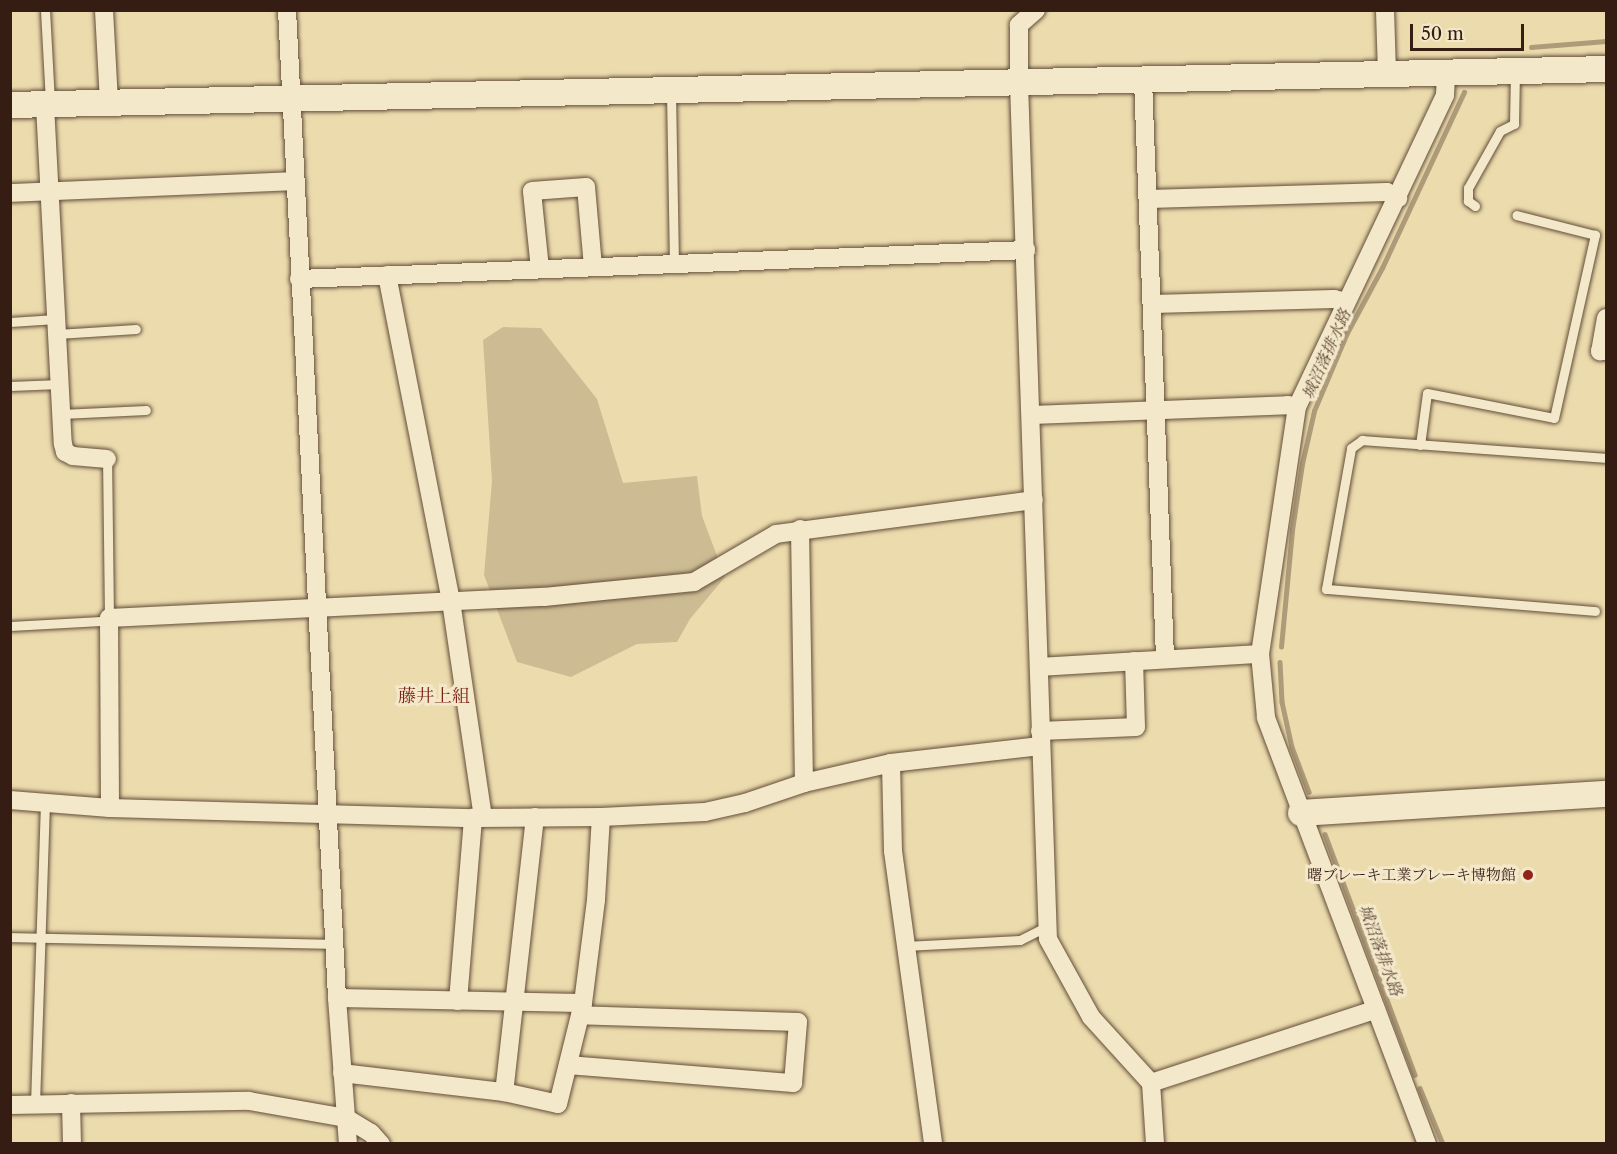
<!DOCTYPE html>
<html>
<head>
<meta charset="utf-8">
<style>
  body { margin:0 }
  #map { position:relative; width:1617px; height:1154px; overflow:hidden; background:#ecdcad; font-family:"Libre Caslon Text","Noto Serif JP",serif }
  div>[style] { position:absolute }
  .green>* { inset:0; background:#cdbc93 }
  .stream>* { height:4.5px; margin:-2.25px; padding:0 2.25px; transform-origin:2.25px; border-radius:2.25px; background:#ae9b79 }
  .roads { filter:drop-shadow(0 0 2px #634d3a) drop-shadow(0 0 2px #634d3a) }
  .lane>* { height:9px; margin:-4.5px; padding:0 4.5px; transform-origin:4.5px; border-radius:4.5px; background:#f3e8ca }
  .street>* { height:18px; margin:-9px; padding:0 9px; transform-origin:9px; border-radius:9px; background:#f3e8ca }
  .secondary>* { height:26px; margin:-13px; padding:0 13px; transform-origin:13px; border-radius:13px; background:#f3e8ca }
  .dots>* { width:16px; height:16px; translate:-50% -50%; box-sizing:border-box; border:3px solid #f3e8ca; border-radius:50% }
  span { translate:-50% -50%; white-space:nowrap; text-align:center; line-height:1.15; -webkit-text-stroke:6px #f3e8ca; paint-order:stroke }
  .poi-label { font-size:15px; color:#351d14 }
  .right { translate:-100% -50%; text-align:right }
  .water-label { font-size:16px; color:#5f4937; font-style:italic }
  .quarter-label { font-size:18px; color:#7a1f14 }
  .frame { position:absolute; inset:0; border:12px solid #351d14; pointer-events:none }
  .scale { position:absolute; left:1410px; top:24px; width:114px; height:27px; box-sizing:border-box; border:3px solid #351d14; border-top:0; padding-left:8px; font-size:18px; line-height:21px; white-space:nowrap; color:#351d14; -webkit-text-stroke:4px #f3e8ca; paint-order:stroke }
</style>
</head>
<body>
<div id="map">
  <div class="green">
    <i style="clip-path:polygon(503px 327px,541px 328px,597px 399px,623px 483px,697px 476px,702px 516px,725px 577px,690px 619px,677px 642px,637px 644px,571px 677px,517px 662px,484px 575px,492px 481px,483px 340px)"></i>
  </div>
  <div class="stream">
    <i style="left:1531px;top:47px;width:75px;rotate:-4.6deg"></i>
    <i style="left:1281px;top:647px;width:118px;rotate:-84.6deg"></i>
    <i style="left:1292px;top:530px;width:67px;rotate:-81.4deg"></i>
    <i style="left:1302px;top:464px;width:54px;rotate:-77.2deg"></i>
    <i style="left:1314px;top:411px;width:85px;rotate:-67.1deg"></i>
    <i style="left:1347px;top:333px;width:74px;rotate:-61.7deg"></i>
    <i style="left:1382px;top:268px;width:194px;rotate:-65deg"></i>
    <i style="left:1280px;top:662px;width:40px;rotate:87.1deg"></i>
    <i style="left:1282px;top:702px;width:46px;rotate:77.5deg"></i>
    <i style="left:1292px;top:747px;width:48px;rotate:69.3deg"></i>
    <i style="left:1325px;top:834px;width:257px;rotate:69.5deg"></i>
    <i style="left:1420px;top:1088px;width:61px;rotate:67.7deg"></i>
  </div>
  <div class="roads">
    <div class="lane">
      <i style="left:45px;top:10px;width:91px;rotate:86.9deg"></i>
      <i style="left:671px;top:92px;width:172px;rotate:89deg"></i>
      <i style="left:1475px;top:206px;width:9px;rotate:-144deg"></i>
      <i style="left:1468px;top:201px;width:13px;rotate:-90deg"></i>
      <i style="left:1468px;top:188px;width:65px;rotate:-60.7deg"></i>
      <i style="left:1500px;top:131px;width:16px;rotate:-27deg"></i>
      <i style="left:1514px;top:124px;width:52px;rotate:-88.9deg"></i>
      <i style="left:10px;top:322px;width:46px;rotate:-3.7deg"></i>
      <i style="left:57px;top:334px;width:79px;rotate:-3.6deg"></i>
      <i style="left:10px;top:386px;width:50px;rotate:-2.3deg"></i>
      <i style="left:61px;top:414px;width:85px;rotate:-2.7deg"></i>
      <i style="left:1420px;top:445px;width:52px;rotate:-82.3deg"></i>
      <i style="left:1427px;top:393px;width:129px;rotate:11.1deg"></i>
      <i style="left:1554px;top:418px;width:188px;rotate:-77.4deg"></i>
      <i style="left:1595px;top:235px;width:81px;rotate:-165.8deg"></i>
      <i style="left:1595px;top:611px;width:270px;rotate:-175.3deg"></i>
      <i style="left:1326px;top:589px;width:143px;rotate:-79.9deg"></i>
      <i style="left:1351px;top:448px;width:14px;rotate:-36deg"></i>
      <i style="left:1362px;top:440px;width:245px;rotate:4.2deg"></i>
      <i style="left:10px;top:626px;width:91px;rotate:-3.1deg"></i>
      <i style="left:101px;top:621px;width:9px;rotate:-21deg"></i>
      <i style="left:109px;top:618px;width:159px;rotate:-90.7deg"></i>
      <i style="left:10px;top:937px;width:324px;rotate:1.2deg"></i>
      <i style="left:905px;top:946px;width:115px;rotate:-3deg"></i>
      <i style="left:1020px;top:940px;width:31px;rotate:-27deg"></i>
      <i style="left:35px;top:1104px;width:300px;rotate:-88.1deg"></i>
    </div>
    <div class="street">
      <i style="left:104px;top:10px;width:93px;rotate:86.9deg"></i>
      <i style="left:287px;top:10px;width:989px;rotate:87.1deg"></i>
      <i style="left:337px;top:998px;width:146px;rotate:85.7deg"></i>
      <i style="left:1036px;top:10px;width:23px;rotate:139deg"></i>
      <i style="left:1019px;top:25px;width:59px;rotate:90deg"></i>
      <i style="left:1019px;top:84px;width:855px;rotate:88.06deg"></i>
      <i style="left:1048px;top:939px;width:89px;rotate:61.1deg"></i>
      <i style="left:1091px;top:1017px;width:89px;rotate:47.7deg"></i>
      <i style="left:1151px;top:1083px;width:61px;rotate:86.2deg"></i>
      <i style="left:1385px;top:10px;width:65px;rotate:88.2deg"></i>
      <i style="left:1143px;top:80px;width:579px;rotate:87.82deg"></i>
      <i style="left:45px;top:105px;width:339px;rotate:87deg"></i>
      <i style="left:63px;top:444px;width:8px;rotate:76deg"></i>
      <i style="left:65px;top:452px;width:9px;rotate:27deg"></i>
      <i style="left:73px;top:456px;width:34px;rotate:5deg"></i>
      <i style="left:10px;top:193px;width:284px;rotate:-2.4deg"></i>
      <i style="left:1149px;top:199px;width:238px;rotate:-1.7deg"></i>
      <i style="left:1387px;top:192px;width:13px;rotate:29deg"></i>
      <i style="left:540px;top:269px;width:78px;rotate:-95.9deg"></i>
      <i style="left:532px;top:191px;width:54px;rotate:-4.2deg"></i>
      <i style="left:586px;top:187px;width:80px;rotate:85deg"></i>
      <i style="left:387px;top:275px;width:332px;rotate:78.9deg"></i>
      <i style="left:451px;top:601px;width:219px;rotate:81.6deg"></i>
      <i style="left:299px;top:279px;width:728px;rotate:-2.28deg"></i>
      <i style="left:1153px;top:304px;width:181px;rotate:-1.6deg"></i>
      <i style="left:1334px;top:299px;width:12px;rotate:14deg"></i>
      <i style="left:1606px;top:318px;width:34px;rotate:100deg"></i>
      <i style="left:1600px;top:351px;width:6px"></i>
      <i style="left:1032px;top:415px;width:256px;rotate:-2.2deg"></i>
      <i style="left:1288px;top:405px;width:9px;rotate:13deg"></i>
      <i style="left:800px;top:529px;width:254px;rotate:89.1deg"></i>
      <i style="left:1039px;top:667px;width:221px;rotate:-3.4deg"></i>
      <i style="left:1040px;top:731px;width:96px;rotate:-2.4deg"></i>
      <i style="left:1136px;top:727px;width:66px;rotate:-91.7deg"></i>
      <i style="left:891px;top:763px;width:88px;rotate:88.7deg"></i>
      <i style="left:893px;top:851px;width:296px;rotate:82.2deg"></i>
      <i style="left:10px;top:800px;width:100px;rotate:4.6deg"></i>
      <i style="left:110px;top:808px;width:363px;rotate:1.6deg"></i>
      <i style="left:473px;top:818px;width:128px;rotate:-0.4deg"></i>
      <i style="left:110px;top:808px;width:190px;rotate:-90.3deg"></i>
      <i style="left:109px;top:618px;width:436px;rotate:-2.8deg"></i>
      <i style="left:544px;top:597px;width:151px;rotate:-5.7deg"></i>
      <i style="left:694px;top:582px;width:95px;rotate:-30.3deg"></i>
      <i style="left:776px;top:534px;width:260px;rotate:-7.5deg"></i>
      <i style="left:535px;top:817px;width:277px;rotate:96.4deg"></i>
      <i style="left:504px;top:1092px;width:55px;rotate:12.5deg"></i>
      <i style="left:558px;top:1104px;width:104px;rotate:-76.1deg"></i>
      <i style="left:337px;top:998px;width:246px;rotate:1.2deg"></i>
      <i style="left:583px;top:1003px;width:104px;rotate:-82.8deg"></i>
      <i style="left:596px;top:900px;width:83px;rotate:-86.6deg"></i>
      <i style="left:601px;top:817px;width:104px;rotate:-2.8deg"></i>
      <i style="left:705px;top:812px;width:41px;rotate:-12.7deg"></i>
      <i style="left:745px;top:803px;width:62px;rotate:-18.7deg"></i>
      <i style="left:804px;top:783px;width:89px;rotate:-12.9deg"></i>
      <i style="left:891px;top:763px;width:150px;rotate:-6.5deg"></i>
      <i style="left:458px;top:1001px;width:184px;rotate:-85.3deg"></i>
      <i style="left:568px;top:1065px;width:226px;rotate:4.6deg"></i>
      <i style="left:793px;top:1083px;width:61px;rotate:-85.3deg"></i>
      <i style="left:798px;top:1022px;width:218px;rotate:-178.2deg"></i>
      <i style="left:342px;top:1073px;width:163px;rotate:6.7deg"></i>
      <i style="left:1151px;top:1083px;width:236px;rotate:-18.1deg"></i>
      <i style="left:71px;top:1103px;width:41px;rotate:88.6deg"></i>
      <i style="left:10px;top:1105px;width:239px;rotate:-1deg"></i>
      <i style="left:249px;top:1101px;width:98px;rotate:9.9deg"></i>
      <i style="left:346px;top:1118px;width:29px;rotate:31deg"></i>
      <i style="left:371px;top:1133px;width:15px;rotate:48deg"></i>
      <i style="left:1427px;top:1144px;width:456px;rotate:-110.7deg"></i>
      <i style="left:1266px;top:717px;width:63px;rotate:-95.4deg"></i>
      <i style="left:1260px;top:654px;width:250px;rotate:-81.5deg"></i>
      <i style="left:1297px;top:407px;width:345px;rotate:-64.6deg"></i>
      <i style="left:1445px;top:95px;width:21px;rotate:-87deg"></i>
    </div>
    <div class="secondary">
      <i style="left:10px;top:105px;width:1596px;rotate:-1.29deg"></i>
      <i style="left:1301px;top:813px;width:306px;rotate:-3.6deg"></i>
    </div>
  </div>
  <div class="dots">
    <i style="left:1528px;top:875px;background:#8f2418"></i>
  </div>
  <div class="poi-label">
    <span class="right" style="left:1516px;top:875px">曙ブレーキ工業ブレーキ博物館</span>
  </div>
  <div class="water-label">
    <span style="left:1326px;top:354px;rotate:-66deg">城沼落排水路</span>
    <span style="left:1381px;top:950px;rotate:70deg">城沼落排水路</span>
  </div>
  <div class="quarter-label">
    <span style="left:434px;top:696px">藤井上組</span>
  </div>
  <div class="frame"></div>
  <div class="scale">50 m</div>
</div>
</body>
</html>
